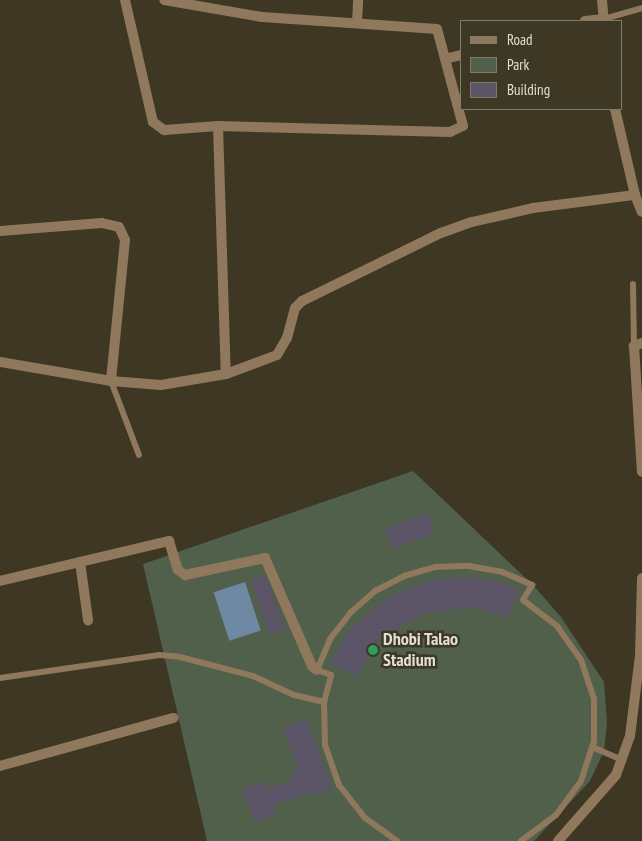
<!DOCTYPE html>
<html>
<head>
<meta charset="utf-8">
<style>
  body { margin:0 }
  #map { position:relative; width:642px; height:841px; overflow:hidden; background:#3d3724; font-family:"PT Sans Narrow",sans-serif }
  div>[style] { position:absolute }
  .green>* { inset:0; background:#50604a }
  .water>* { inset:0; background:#6f88a3; transform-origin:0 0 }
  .building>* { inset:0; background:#5b5467; transform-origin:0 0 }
  .service>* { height:6px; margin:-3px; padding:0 3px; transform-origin:3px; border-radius:3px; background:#90785d }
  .minor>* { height:10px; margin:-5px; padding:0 5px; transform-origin:5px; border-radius:5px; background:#90785d }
  .dots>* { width:14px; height:14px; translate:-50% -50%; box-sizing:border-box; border:2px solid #3d3724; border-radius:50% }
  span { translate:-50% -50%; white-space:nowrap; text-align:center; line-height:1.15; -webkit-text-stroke:5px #3d3724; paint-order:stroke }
  .poi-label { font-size:18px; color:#e2ded3; font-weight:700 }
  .left { translate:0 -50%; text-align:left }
  .legend { position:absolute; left:460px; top:20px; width:162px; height:90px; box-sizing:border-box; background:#3d3724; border:1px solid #7f7a6a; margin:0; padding:6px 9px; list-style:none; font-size:15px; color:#e2ded3 }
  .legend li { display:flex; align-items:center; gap:10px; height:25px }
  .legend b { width:25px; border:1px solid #7f7a6a }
</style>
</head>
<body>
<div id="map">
  <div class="green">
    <i style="clip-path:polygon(413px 471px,533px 585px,561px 617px,604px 682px,607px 723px,604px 751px,590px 781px,534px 841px,207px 841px,143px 564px)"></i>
  </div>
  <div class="water">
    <i style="left:245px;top:582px;width:51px;height:33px;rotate:72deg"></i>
  </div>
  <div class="building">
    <i style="left:428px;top:514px;width:21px;height:46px;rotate:71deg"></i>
    <i style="clip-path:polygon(265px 575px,286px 629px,269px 635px,251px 580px)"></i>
    <i style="clip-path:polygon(465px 577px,493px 580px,519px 589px,508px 617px,472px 607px,425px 613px,383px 637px,356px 677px,331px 663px,344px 638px,363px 617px,385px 600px,410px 587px,437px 579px)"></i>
    <i style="clip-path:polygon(306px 719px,333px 789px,316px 795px,314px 791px,273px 806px,276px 814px,255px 822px,242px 789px,264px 781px,267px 789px,292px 780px,290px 773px,298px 769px,283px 728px)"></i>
  </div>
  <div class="service">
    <i style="left:604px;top:19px;width:40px;rotate:-16deg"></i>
    <i style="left:633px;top:284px;width:62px;rotate:89.1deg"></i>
    <i style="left:111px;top:381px;width:79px;rotate:69.3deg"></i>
    <i style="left:0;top:678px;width:161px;rotate:-8.2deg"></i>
    <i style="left:159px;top:655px;width:21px;rotate:5deg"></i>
    <i style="left:180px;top:657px;width:75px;rotate:14.6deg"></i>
    <i style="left:253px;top:676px;width:45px;rotate:24.9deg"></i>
    <i style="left:294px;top:695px;width:31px;rotate:13deg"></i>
    <i style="left:592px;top:747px;width:33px;rotate:23deg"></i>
    <i style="left:397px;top:841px;width:39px;rotate:-144deg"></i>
    <i style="left:365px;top:818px;width:42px;rotate:-128.2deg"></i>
    <i style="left:339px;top:785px;width:42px;rotate:-109.3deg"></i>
    <i style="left:325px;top:745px;width:43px;rotate:-91.3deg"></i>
    <i style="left:324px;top:702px;width:28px;rotate:-75deg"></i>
    <i style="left:331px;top:675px;width:15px;rotate:-160deg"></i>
    <i style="left:317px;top:670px;width:34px;rotate:-67deg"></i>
    <i style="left:330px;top:639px;width:33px;rotate:-52deg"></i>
    <i style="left:350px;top:613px;width:33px;rotate:-41deg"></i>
    <i style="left:375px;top:591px;width:33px;rotate:-27deg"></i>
    <i style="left:404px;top:576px;width:33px;rotate:-16deg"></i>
    <i style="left:436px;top:567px;width:33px;rotate:-2deg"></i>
    <i style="left:469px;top:566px;width:34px;rotate:10deg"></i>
    <i style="left:502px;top:572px;width:33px;rotate:23deg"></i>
    <i style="left:532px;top:585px;width:17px;rotate:121deg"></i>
    <i style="left:523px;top:600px;width:43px;rotate:37.4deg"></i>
    <i style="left:557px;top:626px;width:42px;rotate:54.8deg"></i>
    <i style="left:581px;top:660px;width:41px;rotate:71.6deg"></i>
    <i style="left:594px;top:699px;width:42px;rotate:90deg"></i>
    <i style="left:594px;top:741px;width:42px;rotate:108deg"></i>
    <i style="left:581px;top:781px;width:42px;rotate:126.3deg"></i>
    <i style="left:556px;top:815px;width:44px;rotate:143.4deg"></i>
  </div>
  <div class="minor">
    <i style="left:125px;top:0;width:125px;rotate:77.1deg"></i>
    <i style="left:153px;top:122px;width:14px;rotate:36deg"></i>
    <i style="left:164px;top:130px;width:54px;rotate:-4.2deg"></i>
    <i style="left:218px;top:126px;width:232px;rotate:1.5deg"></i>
    <i style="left:450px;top:132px;width:14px;rotate:-25deg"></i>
    <i style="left:463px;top:126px;width:100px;rotate:-105deg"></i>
    <i style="left:437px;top:29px;width:175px;rotate:-176.1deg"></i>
    <i style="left:262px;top:17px;width:99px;rotate:-170.2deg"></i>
    <i style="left:602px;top:0;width:21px;rotate:85deg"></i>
    <i style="left:585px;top:21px;width:19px;rotate:-6deg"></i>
    <i style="left:357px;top:22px;width:22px;rotate:-87deg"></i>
    <i style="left:445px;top:59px;width:16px;rotate:-14deg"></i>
    <i style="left:615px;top:109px;width:88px;rotate:76.9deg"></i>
    <i style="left:635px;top:195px;width:18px;rotate:68deg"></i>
    <i style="left:218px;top:126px;width:248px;rotate:88.2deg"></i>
    <i style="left:0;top:231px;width:102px;rotate:-4.5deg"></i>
    <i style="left:102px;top:223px;width:17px;rotate:13deg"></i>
    <i style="left:119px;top:227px;width:14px;rotate:65deg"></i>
    <i style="left:125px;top:240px;width:142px;rotate:95.7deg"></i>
    <i style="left:642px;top:343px;width:9px;rotate:159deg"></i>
    <i style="left:634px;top:346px;width:126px;rotate:86.4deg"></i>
    <i style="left:0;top:362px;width:113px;rotate:9.7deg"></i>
    <i style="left:111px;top:381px;width:50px;rotate:4.6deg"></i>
    <i style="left:161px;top:385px;width:66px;rotate:-9.6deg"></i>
    <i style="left:226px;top:374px;width:54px;rotate:-20.4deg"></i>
    <i style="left:277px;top:355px;width:20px;rotate:-60deg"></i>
    <i style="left:287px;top:338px;width:31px;rotate:-75deg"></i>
    <i style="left:295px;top:308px;width:10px;rotate:-45deg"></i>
    <i style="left:302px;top:301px;width:155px;rotate:-26.1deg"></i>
    <i style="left:441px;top:233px;width:33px;rotate:-20deg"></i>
    <i style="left:472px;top:222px;width:63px;rotate:-12.9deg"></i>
    <i style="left:533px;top:208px;width:103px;rotate:-7.3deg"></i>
    <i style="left:80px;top:562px;width:59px;rotate:82.1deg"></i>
    <i style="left:0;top:581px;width:174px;rotate:-13.3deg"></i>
    <i style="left:169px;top:541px;width:30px;rotate:73deg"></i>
    <i style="left:178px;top:570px;width:9px;rotate:36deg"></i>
    <i style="left:185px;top:575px;width:82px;rotate:-12deg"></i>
    <i style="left:265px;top:558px;width:118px;rotate:66.5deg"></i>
    <i style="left:312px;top:666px;width:6px;rotate:39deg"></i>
    <i style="left:0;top:766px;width:180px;rotate:-15.5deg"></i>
    <i style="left:558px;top:841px;width:88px;rotate:-48.7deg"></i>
    <i style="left:616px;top:775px;width:41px;rotate:-70.3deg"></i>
    <i style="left:630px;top:736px;width:81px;rotate:-82.9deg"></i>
    <i style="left:640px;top:656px;width:78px;rotate:-88.5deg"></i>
  </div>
  <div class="dots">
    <i style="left:373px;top:650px;background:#2e9e5b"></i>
  </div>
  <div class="poi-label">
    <span class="left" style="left:383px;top:650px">Dhobi Talao<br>Stadium</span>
  </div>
  <ul class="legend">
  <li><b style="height:6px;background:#90785d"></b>Road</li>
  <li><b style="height:14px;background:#50604a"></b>Park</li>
  <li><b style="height:14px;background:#5b5467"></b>Building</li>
  </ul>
</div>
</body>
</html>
